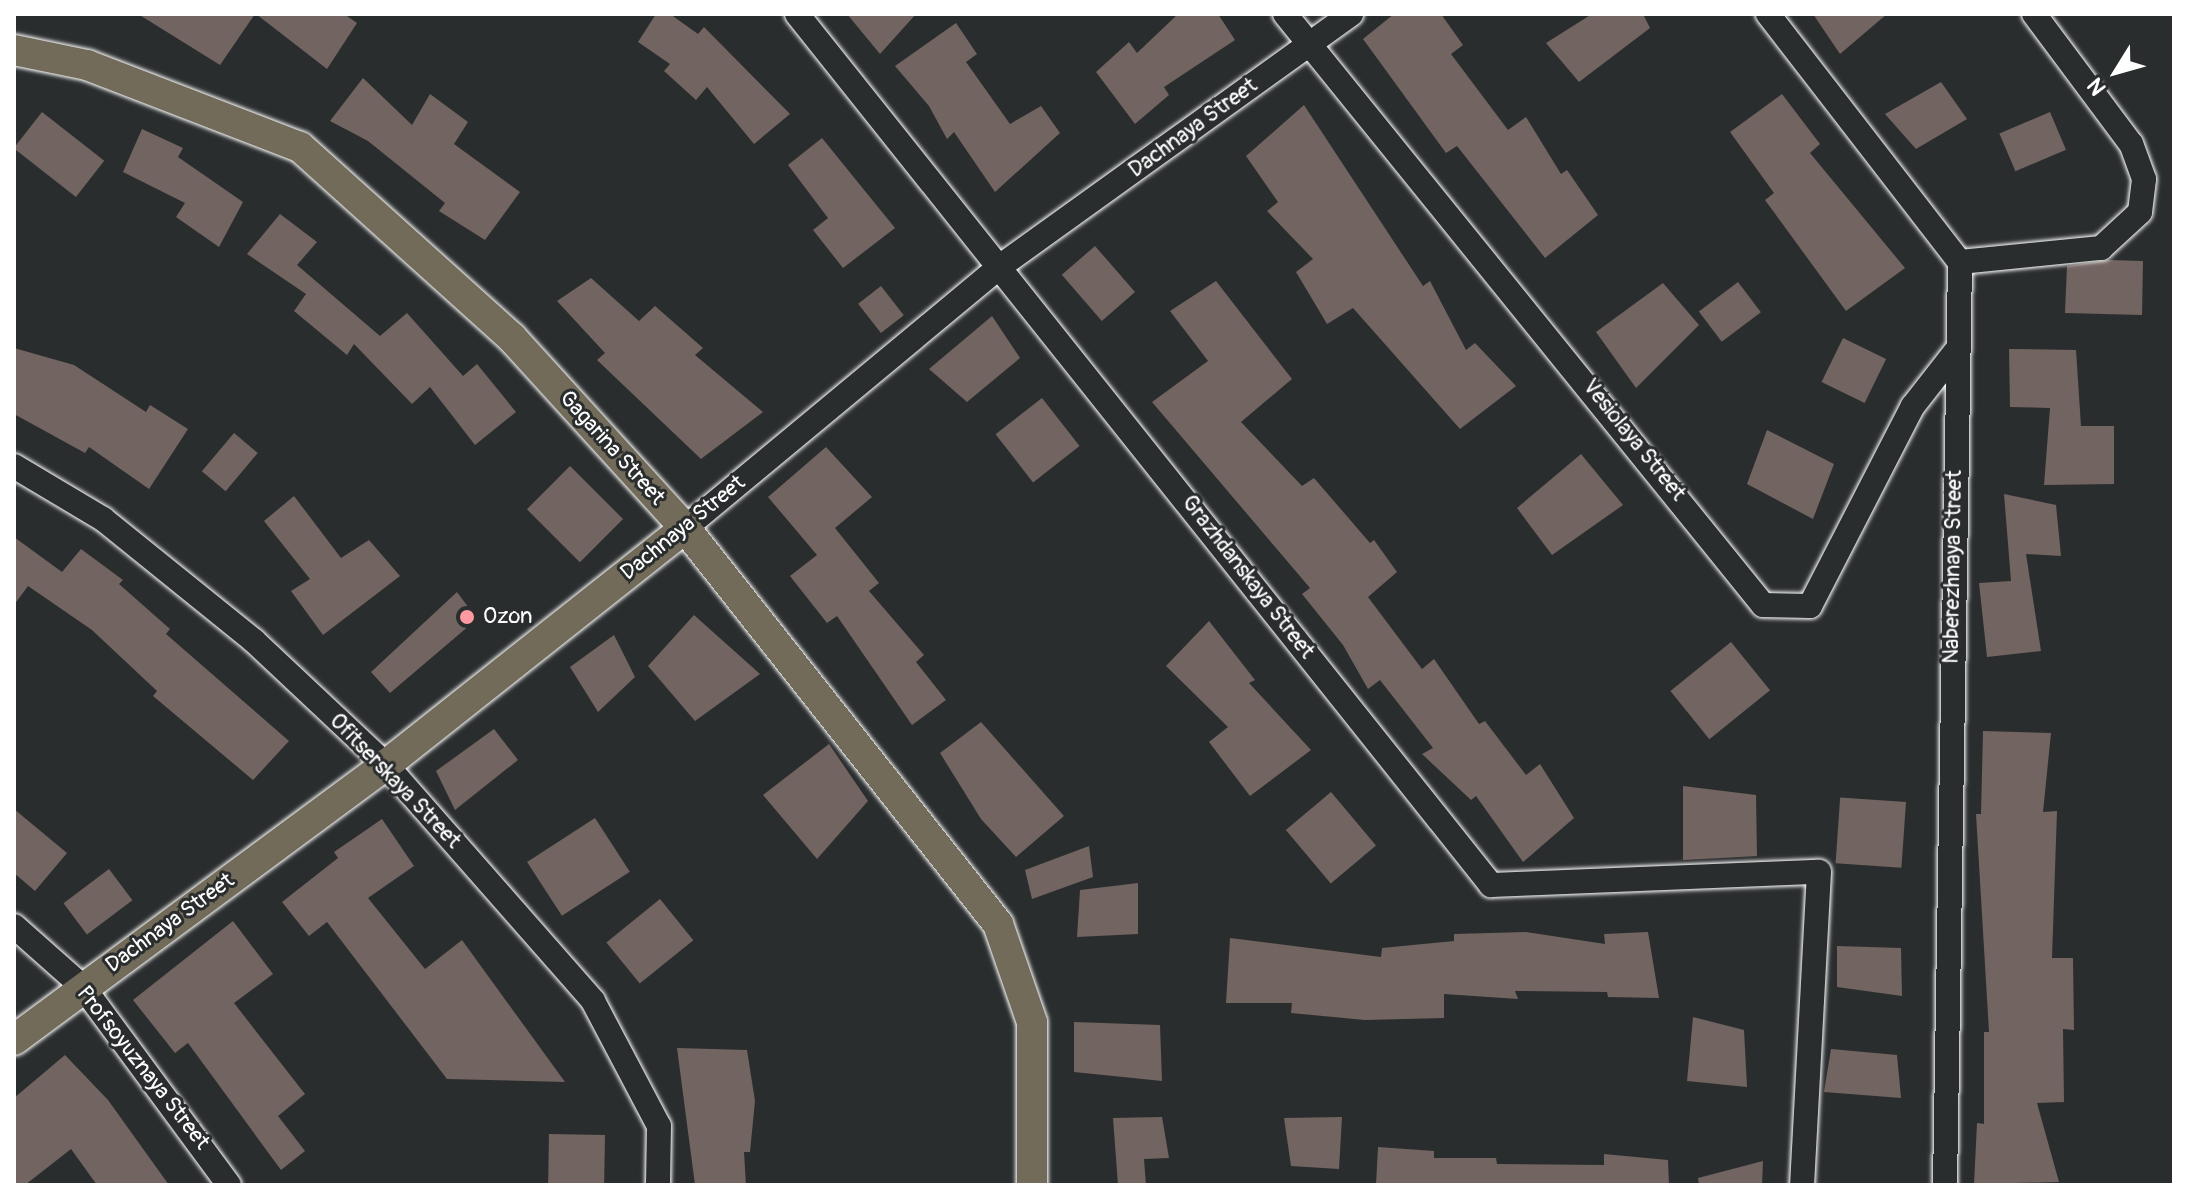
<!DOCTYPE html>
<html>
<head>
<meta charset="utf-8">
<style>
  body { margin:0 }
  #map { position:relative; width:2188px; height:1199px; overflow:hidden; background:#2a2d2e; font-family:Pangolin,sans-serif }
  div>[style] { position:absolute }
  .building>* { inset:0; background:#726460; transform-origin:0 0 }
  .roads { filter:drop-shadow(0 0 2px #fff) drop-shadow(0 0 2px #fff) }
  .minor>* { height:24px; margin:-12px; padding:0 12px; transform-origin:12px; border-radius:12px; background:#2a2d2e }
  .major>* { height:30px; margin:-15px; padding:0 15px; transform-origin:15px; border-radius:15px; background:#726b5a }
  .dots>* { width:22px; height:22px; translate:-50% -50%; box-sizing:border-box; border:4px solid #2a2d2e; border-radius:50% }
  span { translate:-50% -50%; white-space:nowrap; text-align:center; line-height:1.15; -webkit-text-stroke:6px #2a2d2e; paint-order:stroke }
  .street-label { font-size:22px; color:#fff }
  .poi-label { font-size:22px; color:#fff }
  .left { translate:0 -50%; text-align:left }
  .frame { position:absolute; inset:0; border:16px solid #fff; pointer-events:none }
  .north { position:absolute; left:2076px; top:32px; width:80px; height:80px; -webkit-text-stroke:6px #2a2d2e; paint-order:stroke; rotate:233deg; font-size:22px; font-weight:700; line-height:32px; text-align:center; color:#fff }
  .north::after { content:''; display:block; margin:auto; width:28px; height:36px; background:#fff; clip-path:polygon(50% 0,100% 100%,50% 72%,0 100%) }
</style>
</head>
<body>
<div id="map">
  <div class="building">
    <i style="clip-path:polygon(138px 14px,255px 14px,220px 65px)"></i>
    <i style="clip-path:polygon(256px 14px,344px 14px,357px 23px,327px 69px)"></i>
    <i style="clip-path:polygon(656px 14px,670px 14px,698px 34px,704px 27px,790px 114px,754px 144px,707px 87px,696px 100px,664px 71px,670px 64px,638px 42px)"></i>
    <i style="clip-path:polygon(847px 14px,916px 14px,880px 54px)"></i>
    <i style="clip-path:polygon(1178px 14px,1218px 14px,1235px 40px,1164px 87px,1169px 95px,1135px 124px,1096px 72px,1129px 42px,1137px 53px)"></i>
    <i style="clip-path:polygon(1394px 14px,1441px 14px,1463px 45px,1451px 54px,1508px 130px,1526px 117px,1561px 174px,1567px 170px,1598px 215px,1545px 258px,1457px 146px,1446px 153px,1363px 39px)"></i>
    <i style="clip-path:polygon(1592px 14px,1643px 14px,1650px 28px,1579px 82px,1546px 43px)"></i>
    <i style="clip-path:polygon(1813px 14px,1887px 14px,1840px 54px)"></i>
    <i style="clip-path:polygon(956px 23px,977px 54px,966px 62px,1010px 124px,1041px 106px,1060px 133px,995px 192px,954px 132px,947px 139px,929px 106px,895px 66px)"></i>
    <i style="clip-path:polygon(363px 78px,412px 125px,430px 94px,468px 122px,454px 144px,520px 192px,485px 240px,439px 211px,445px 203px,368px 141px,330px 121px)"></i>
    <i style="clip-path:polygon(1941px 82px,1967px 119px,1916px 149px,1885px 114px)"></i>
    <i style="clip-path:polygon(1782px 94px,1820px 144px,1810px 153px,1905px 268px,1846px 311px,1765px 200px,1774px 193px,1730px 132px)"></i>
    <i style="clip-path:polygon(1304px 105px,1423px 286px,1430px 281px,1466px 350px,1475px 343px,1516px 386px,1460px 429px,1353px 308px,1327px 324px,1296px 272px,1313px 259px,1267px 211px,1278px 202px,1246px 156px)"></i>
    <i style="left:42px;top:112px;width:79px;height:46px;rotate:38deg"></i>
    <i style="left:2050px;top:112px;width:41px;height:55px;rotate:67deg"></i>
    <i style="clip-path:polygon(142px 129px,183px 148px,178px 157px,243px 202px,219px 247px,176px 217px,185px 203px,123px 172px)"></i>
    <i style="clip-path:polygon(822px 138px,895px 228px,843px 268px,813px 230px,828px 218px,788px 165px)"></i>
    <i style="clip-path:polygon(280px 214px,317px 242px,297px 265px,380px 336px,407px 313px,463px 376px,477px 364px,516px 412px,475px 445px,430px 387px,412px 404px,354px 344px,347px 355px,294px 311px,306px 294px,247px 254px)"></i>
    <i style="left:1095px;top:246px;width:61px;height:44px;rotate:49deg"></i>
    <i style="clip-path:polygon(2109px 260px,2143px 261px,2142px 315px,2065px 313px,2067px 266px)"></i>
    <i style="clip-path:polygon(591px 278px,639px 321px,655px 306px,703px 348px,695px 355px,763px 412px,701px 459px,597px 360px,605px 353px,557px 301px)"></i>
    <i style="clip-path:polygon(1216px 281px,1292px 379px,1241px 422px,1302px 486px,1314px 478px,1370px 543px,1374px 540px,1397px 572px,1368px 597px,1422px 669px,1434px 659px,1479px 724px,1485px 721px,1526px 775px,1540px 764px,1574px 818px,1523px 862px,1476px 796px,1471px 800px,1422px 754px,1433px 748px,1380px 680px,1368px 689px,1343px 645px,1302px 594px,1310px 588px,1152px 402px,1208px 361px,1170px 311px)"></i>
    <i style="left:1738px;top:282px;width:38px;height:49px;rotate:53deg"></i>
    <i style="clip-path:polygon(1663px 283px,1699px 325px,1636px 388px,1596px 332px)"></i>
    <i style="left:881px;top:286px;width:37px;height:29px;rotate:52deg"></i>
    <i style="clip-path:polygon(992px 316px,1020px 358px,967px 402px,929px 369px)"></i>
    <i style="left:1843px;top:338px;width:48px;height:49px;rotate:26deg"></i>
    <i style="clip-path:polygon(14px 348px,74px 365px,146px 412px,150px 405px,188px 429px,149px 489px,89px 447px,85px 453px,14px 414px)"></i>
    <i style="clip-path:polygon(2009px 349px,2076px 350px,2081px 426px,2114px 426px,2114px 484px,2044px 485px,2050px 408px,2010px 407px)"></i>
    <i style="left:1042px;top:398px;width:61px;height:59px;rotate:52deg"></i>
    <i style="clip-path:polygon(1767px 430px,1834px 464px,1813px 519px,1747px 484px)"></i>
    <i style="left:234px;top:433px;width:31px;height:50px;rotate:40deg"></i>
    <i style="clip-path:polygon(826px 447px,872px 497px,835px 528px,879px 583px,869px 591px,924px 655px,916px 662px,946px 700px,912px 725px,837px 616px,827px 623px,790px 576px,817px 555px,768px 497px)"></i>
    <i style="clip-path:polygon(1581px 454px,1623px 505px,1552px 555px,1517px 508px)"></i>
    <i style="left:570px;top:466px;width:75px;height:61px;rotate:45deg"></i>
    <i style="clip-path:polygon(2004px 494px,2056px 505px,2061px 556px,2026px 554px,2041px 651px,1987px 657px,1979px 583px,2011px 581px)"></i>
    <i style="clip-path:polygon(294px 496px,341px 558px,369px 540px,400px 576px,323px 635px,291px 591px,310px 579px,264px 521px)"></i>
    <i style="clip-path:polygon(14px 537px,62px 572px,81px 549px,123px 580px,119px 584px,170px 629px,166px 634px,289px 741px,253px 780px,153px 696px,157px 691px,92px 630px,28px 586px,14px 605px)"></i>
    <i style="clip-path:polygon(457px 592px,477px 619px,390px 693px,371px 672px)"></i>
    <i style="clip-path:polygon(694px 615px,760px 674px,695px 721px,648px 666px)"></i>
    <i style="clip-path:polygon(1209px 621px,1255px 680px,1249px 683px,1311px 750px,1250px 796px,1209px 742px,1228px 727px,1166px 666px)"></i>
    <i style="clip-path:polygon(614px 635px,635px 677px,598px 712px,570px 667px)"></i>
    <i style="left:1731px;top:642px;width:62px;height:78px;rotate:51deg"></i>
    <i style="clip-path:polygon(981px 722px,1064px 816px,1016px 857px,981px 819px,940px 753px)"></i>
    <i style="clip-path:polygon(494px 729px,518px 760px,455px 810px,436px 771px)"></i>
    <i style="clip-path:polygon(1983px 731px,2051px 733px,2043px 812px,2057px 811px,2052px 958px,2073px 958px,2074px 1030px,2063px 1029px,2064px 1102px,2037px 1103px,2059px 1182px,1974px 1184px,1977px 1123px,1984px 1124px,1984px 1032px,1989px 1032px,1976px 814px,1981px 814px)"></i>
    <i style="clip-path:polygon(829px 744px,868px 801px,817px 859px,763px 795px)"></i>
    <i style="clip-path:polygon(1683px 786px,1756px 795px,1757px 856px,1683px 860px)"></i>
    <i style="left:1331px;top:792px;width:70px;height:59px;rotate:50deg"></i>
    <i style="left:1906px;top:802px;width:66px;height:66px;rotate:94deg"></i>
    <i style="clip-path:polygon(14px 809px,67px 853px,35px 891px,14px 873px)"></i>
    <i style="left:595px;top:818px;width:64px;height:81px;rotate:57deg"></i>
    <i style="clip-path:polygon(382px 819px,414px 866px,368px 898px,425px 969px,462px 940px,565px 1082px,447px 1079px,327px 922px,309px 936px,282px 902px,338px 858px,334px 852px)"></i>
    <i style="clip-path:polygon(1089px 846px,1093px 877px,1032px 899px,1025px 870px)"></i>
    <i style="left:109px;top:869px;width:39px;height:57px;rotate:53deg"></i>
    <i style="clip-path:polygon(1138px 883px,1138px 934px,1077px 937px,1080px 890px)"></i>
    <i style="left:660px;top:899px;width:53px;height:69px;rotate:51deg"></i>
    <i style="clip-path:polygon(233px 921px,273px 974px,234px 1003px,305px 1094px,278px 1116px,305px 1151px,281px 1170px,188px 1043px,175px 1053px,133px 1000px)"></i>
    <i style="clip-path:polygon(1526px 932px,1605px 944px,1604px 934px,1648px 932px,1659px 998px,1608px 997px,1607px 992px,1515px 991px,1518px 999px,1444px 994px,1444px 1018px,1365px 1020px,1291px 1013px,1292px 1003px,1226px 1003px,1230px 938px,1381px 957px,1382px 948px,1454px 941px,1454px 934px)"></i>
    <i style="clip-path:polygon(1837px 946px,1901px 948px,1902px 996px,1837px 987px)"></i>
    <i style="clip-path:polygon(1693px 1017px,1744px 1030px,1747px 1087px,1687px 1081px)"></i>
    <i style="clip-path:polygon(1074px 1022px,1160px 1025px,1162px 1081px,1074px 1072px)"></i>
    <i style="clip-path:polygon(677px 1048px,747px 1050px,755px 1101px,750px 1152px,744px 1152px,746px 1185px,695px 1185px)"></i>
    <i style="clip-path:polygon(1831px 1049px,1897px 1055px,1901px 1098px,1824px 1092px)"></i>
    <i style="clip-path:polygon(65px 1055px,108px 1100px,169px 1185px,97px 1185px,71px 1149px,25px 1185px,14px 1185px,14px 1098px)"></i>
    <i style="clip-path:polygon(1162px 1117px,1169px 1158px,1144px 1159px,1146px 1185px,1118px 1185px,1113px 1118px)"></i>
    <i style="clip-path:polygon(1342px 1117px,1339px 1169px,1291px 1166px,1284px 1118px)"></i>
    <i style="left:549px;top:1134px;width:56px;height:51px;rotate:1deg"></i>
    <i style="clip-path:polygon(1378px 1147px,1434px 1151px,1434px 1158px,1496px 1158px,1497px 1164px,1604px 1165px,1604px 1154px,1668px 1160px,1669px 1185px,1376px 1185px)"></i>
    <i style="clip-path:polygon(1763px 1161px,1762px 1185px,1699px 1185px,1698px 1178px)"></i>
  </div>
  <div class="roads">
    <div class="minor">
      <i style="left:797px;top:14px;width:1114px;rotate:51.45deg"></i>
      <i style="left:1491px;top:885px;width:328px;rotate:-2.3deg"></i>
      <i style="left:1819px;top:872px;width:313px;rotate:93.1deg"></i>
      <i style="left:1285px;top:14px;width:760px;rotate:51.03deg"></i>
      <i style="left:1763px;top:605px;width:47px;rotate:1.2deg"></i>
      <i style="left:1810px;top:606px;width:225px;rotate:-62.8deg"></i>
      <i style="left:1913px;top:406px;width:70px;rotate:-52deg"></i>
      <i style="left:1768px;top:14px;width:314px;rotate:52.3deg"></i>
      <i style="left:1960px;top:262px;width:923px;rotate:90.93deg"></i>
      <i style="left:1960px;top:262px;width:142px;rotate:-5.7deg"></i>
      <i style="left:2101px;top:248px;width:53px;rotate:-42.7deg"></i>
      <i style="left:2140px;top:212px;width:33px;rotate:-83deg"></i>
      <i style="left:2144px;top:179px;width:37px;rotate:-110deg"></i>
      <i style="left:2131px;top:144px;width:162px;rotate:-126.7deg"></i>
      <i style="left:14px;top:466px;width:104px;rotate:30.8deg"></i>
      <i style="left:103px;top:519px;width:194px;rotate:38.9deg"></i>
      <i style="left:254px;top:641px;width:181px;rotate:43.2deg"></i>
      <i style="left:386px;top:765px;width:314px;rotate:48.7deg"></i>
      <i style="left:593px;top:1001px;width:141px;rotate:62.2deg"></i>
      <i style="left:659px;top:1126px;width:59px;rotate:91deg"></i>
      <i style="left:685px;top:528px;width:412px;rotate:-39.7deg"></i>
      <i style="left:1002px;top:265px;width:430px;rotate:-35.7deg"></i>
      <i style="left:14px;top:926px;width:92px;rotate:41.5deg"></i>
      <i style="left:83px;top:987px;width:246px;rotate:53.6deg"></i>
    </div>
    <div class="major">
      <i style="left:14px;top:50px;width:75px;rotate:11.6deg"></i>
      <i style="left:87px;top:65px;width:228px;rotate:21.1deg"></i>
      <i style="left:300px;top:147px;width:285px;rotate:42deg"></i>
      <i style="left:512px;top:338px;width:257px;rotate:47.7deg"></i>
      <i style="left:685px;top:528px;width:505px;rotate:51.68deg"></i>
      <i style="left:998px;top:924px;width:104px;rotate:70.9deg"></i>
      <i style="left:1032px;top:1022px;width:163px;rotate:90deg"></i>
      <i style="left:14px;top:1040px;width:463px;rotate:-36.5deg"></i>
      <i style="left:386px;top:765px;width:382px;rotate:-38.4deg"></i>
    </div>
  </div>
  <div class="dots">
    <i style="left:467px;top:617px;background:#ff9aa2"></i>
  </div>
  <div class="street-label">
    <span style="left:1193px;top:128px;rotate:-36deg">Dachnaya Street</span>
    <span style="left:1634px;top:440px;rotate:51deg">Vesiolaya Street</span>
    <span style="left:612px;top:448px;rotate:48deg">Gagarina Street</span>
    <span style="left:683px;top:528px;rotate:-39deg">Dachnaya Street</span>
    <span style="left:1953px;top:567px;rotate:-89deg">Naberezhnaya Street</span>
    <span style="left:1248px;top:577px;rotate:52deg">Grazhdanskaya Street</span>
    <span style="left:395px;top:781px;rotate:46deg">Ofitserskaya Street</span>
    <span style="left:170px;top:923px;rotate:-36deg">Dachnaya Street</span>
    <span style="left:143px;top:1068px;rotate:52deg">Profsoyuznaya Street</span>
  </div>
  <div class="poi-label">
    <span class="left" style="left:483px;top:617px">Ozon</span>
  </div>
  <div class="frame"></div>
  <div class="north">N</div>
</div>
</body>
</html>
